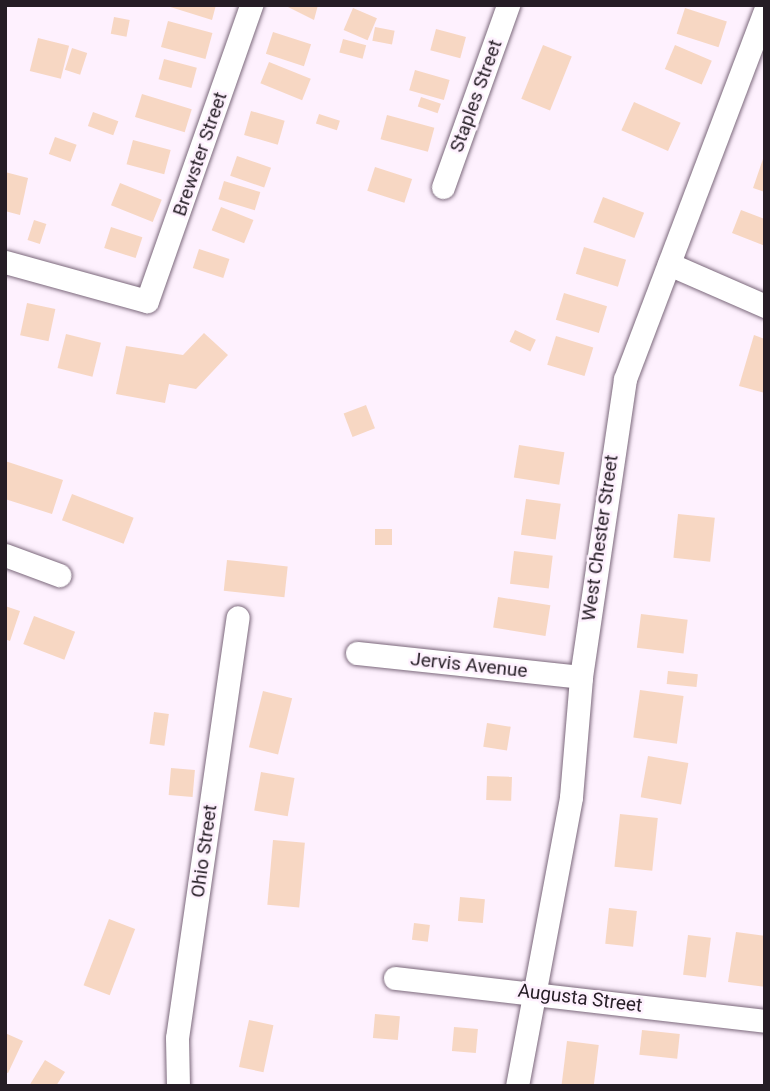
<!DOCTYPE html>
<html>
<head>
<meta charset="utf-8">
<style>
  body { margin:0 }
  #map { position:relative; width:770px; height:1091px; overflow:hidden; background:#fef1fe; font-family:Roboto,sans-serif }
  div>[style] { position:absolute }
  .building>* { inset:0; background:#f7d7c3; transform-origin:0 0 }
  .roads { filter:drop-shadow(0 0 2px #7b687b) drop-shadow(0 0 2px #7b687b) }
  .minor>* { height:23px; margin:-11.5px; padding:0 11.5px; transform-origin:11.5px; border-radius:11.5px; background:#fff }
  span { translate:-50% -50%; white-space:nowrap; text-align:center; line-height:1.15; -webkit-text-stroke:5px #fef1fe; paint-order:stroke }
  .street-label { font-size:19px; color:#251d25 }
  .frame { position:absolute; inset:0; border:7px solid #251d25; pointer-events:none }
</style>
</head>
<body>
<div id="map">
  <div class="building">
    <i style="clip-path:polygon(164px 5px,216px 5px,212px 20px)"></i>
    <i style="clip-path:polygon(284px 5px,318px 5px,314px 20px)"></i>
    <i style="left:353px;top:8px;width:26px;height:24px;rotate:23deg"></i>
    <i style="left:685px;top:8px;width:44px;height:27px;rotate:18deg"></i>
    <i style="left:114px;top:17px;width:16px;height:17px;rotate:11deg"></i>
    <i style="left:168px;top:21px;width:46px;height:27px;rotate:15deg"></i>
    <i style="left:375px;top:27px;width:20px;height:14px;rotate:11deg"></i>
    <i style="left:436px;top:29px;width:31px;height:22px;rotate:15deg"></i>
    <i style="left:273px;top:32px;width:40px;height:23px;rotate:18deg"></i>
    <i style="left:38px;top:38px;width:32px;height:34px;rotate:14deg"></i>
    <i style="left:343px;top:39px;width:24px;height:14px;rotate:15deg"></i>
    <i style="left:543px;top:45px;width:31px;height:58px;rotate:22deg"></i>
    <i style="left:675px;top:45px;width:40px;height:26px;rotate:23deg"></i>
    <i style="left:72px;top:48px;width:16px;height:23px;rotate:18deg"></i>
    <i style="left:164px;top:59px;width:34px;height:21px;rotate:15deg"></i>
    <i style="left:269px;top:62px;width:45px;height:23px;rotate:22deg"></i>
    <i style="left:415px;top:70px;width:36px;height:21px;rotate:16deg"></i>
    <i style="left:142px;top:94px;width:52px;height:24px;rotate:17deg"></i>
    <i style="left:421px;top:97px;width:21px;height:10px;rotate:19deg"></i>
    <i style="left:634px;top:102px;width:51px;height:31px;rotate:24deg"></i>
    <i style="left:251px;top:111px;width:35px;height:25px;rotate:16deg"></i>
    <i style="left:93px;top:112px;width:27px;height:15px;rotate:20deg"></i>
    <i style="left:319px;top:114px;width:22px;height:10px;rotate:18deg"></i>
    <i style="left:387px;top:115px;width:49px;height:25px;rotate:15deg"></i>
    <i style="left:55px;top:137px;width:23px;height:18px;rotate:20deg"></i>
    <i style="left:133px;top:140px;width:39px;height:25px;rotate:15deg"></i>
    <i style="left:237px;top:156px;width:36px;height:21px;rotate:19deg"></i>
    <i style="clip-path:polygon(763px 159px,765px 160px,765px 192px,753px 188px)"></i>
    <i style="left:375px;top:167px;width:39px;height:25px;rotate:18deg"></i>
    <i style="clip-path:polygon(5px 172px,28px 178px,20px 215px,5px 211px)"></i>
    <i style="left:224px;top:181px;width:38px;height:19px;rotate:17deg"></i>
    <i style="left:120px;top:183px;width:45px;height:24px;rotate:22deg"></i>
    <i style="left:603px;top:197px;width:44px;height:27px;rotate:21deg"></i>
    <i style="left:221px;top:207px;width:35px;height:25px;rotate:22deg"></i>
    <i style="clip-path:polygon(741px 210px,765px 219px,765px 246px,732px 233px)"></i>
    <i style="left:34px;top:220px;width:13px;height:21px;rotate:18deg"></i>
    <i style="left:111px;top:227px;width:33px;height:22px;rotate:18deg"></i>
    <i style="left:584px;top:247px;width:44px;height:28px;rotate:17deg"></i>
    <i style="left:199px;top:249px;width:32px;height:20px;rotate:18deg"></i>
    <i style="left:564px;top:293px;width:45px;height:28px;rotate:17deg"></i>
    <i style="left:27px;top:303px;width:29px;height:33px;rotate:12deg"></i>
    <i style="left:515px;top:330px;width:23px;height:13px;rotate:25deg"></i>
    <i style="clip-path:polygon(204px 333px,228px 355px,196px 389px,169px 384px,165px 403px,116px 394px,126px 346px,183px 355px)"></i>
    <i style="left:66px;top:334px;width:36px;height:35px;rotate:14deg"></i>
    <i style="clip-path:polygon(754px 335px,765px 339px,765px 393px,739px 386px)"></i>
    <i style="left:556px;top:336px;width:39px;height:30px;rotate:17deg"></i>
    <i style="left:366px;top:405px;width:25px;height:24px;rotate:69deg"></i>
    <i style="left:519px;top:445px;width:46px;height:33px;rotate:9deg"></i>
    <i style="clip-path:polygon(5px 461px,63px 480px,52px 514px,5px 499px)"></i>
    <i style="left:72px;top:494px;width:66px;height:28px;rotate:21deg"></i>
    <i style="left:526px;top:499px;width:35px;height:36px;rotate:8deg"></i>
    <i style="left:678px;top:514px;width:37px;height:44px;rotate:6deg"></i>
    <i style="left:375px;top:529px;width:17px;height:16px"></i>
    <i style="left:514px;top:551px;width:39px;height:33px;rotate:7deg"></i>
    <i style="left:227px;top:560px;width:61px;height:31px;rotate:6deg"></i>
    <i style="left:498px;top:597px;width:53px;height:31px;rotate:9deg"></i>
    <i style="clip-path:polygon(5px 606px,20px 611px,10px 641px,5px 639px)"></i>
    <i style="left:641px;top:614px;width:47px;height:34px;rotate:7deg"></i>
    <i style="left:34px;top:616px;width:44px;height:30px;rotate:21deg"></i>
    <i style="left:668px;top:671px;width:30px;height:13px;rotate:6deg"></i>
    <i style="left:640px;top:690px;width:44px;height:48px;rotate:8deg"></i>
    <i style="left:263px;top:691px;width:30px;height:58px;rotate:14deg"></i>
    <i style="left:154px;top:712px;width:15px;height:32px;rotate:8deg"></i>
    <i style="left:487px;top:723px;width:24px;height:24px;rotate:9deg"></i>
    <i style="left:648px;top:756px;width:41px;height:42px;rotate:10deg"></i>
    <i style="left:171px;top:768px;width:24px;height:27px;rotate:5deg"></i>
    <i style="left:261px;top:772px;width:34px;height:39px;rotate:10deg"></i>
    <i style="left:487px;top:776px;width:25px;height:24px;rotate:2deg"></i>
    <i style="left:620px;top:814px;width:38px;height:53px;rotate:6deg"></i>
    <i style="left:273px;top:840px;width:32px;height:65px;rotate:5deg"></i>
    <i style="left:460px;top:897px;width:25px;height:24px;rotate:5deg"></i>
    <i style="left:609px;top:908px;width:28px;height:36px;rotate:6deg"></i>
    <i style="left:109px;top:919px;width:28px;height:71px;rotate:21deg"></i>
    <i style="left:414px;top:923px;width:16px;height:17px;rotate:7deg"></i>
    <i style="clip-path:polygon(736px 932px,765px 936px,765px 987px,728px 982px)"></i>
    <i style="left:688px;top:935px;width:23px;height:40px;rotate:7deg"></i>
    <i style="left:375px;top:1014px;width:25px;height:24px;rotate:5deg"></i>
    <i style="left:249px;top:1020px;width:25px;height:48px;rotate:12deg"></i>
    <i style="left:454px;top:1027px;width:24px;height:24px;rotate:5deg"></i>
    <i style="left:642px;top:1030px;width:38px;height:25px;rotate:6deg"></i>
    <i style="clip-path:polygon(5px 1033px,23px 1041px,8px 1073px,5px 1072px)"></i>
    <i style="left:567px;top:1041px;width:32px;height:44px;rotate:7deg"></i>
    <i style="clip-path:polygon(45px 1060px,65px 1072px,56px 1086px,29px 1086px)"></i>
  </div>
  <div class="roads">
    <div class="minor">
      <i style="left:443px;top:187px;width:193px;rotate:-70.3deg"></i>
      <i style="left:5px;top:262px;width:147px;rotate:15.4deg"></i>
      <i style="left:147px;top:301px;width:314px;rotate:-70.6deg"></i>
      <i style="left:669px;top:264px;width:105px;rotate:23.6deg"></i>
      <i style="left:5px;top:555px;width:58px;rotate:20.3deg"></i>
      <i style="left:357px;top:653px;width:225px;rotate:6.1deg"></i>
      <i style="left:395px;top:978px;width:372px;rotate:6.6deg"></i>
      <i style="left:178px;top:1086px;width:48px;rotate:-91.2deg"></i>
      <i style="left:177px;top:1038px;width:425px;rotate:-81.8deg"></i>
      <i style="left:517px;top:1086px;width:294px;rotate:-79.4deg"></i>
      <i style="left:571px;top:797px;width:120px;rotate:-85.2deg"></i>
      <i style="left:581px;top:677px;width:301px;rotate:-81.6deg"></i>
      <i style="left:625px;top:379px;width:395px;rotate:-69.2deg"></i>
    </div>
  </div>
  <div class="street-label">
    <span style="left:476px;top:96px;rotate:-70deg">Staples Street</span>
    <span style="left:200px;top:154px;rotate:-71deg">Brewster Street</span>
    <span style="left:600px;top:538px;rotate:-82deg">West Chester Street</span>
    <span style="left:469px;top:665px;rotate:6deg">Jervis Avenue</span>
    <span style="left:204px;top:851px;rotate:-82deg">Ohio Street</span>
    <span style="left:580px;top:998px;rotate:7deg">Augusta Street</span>
  </div>
  <div class="frame"></div>
</div>
</body>
</html>
